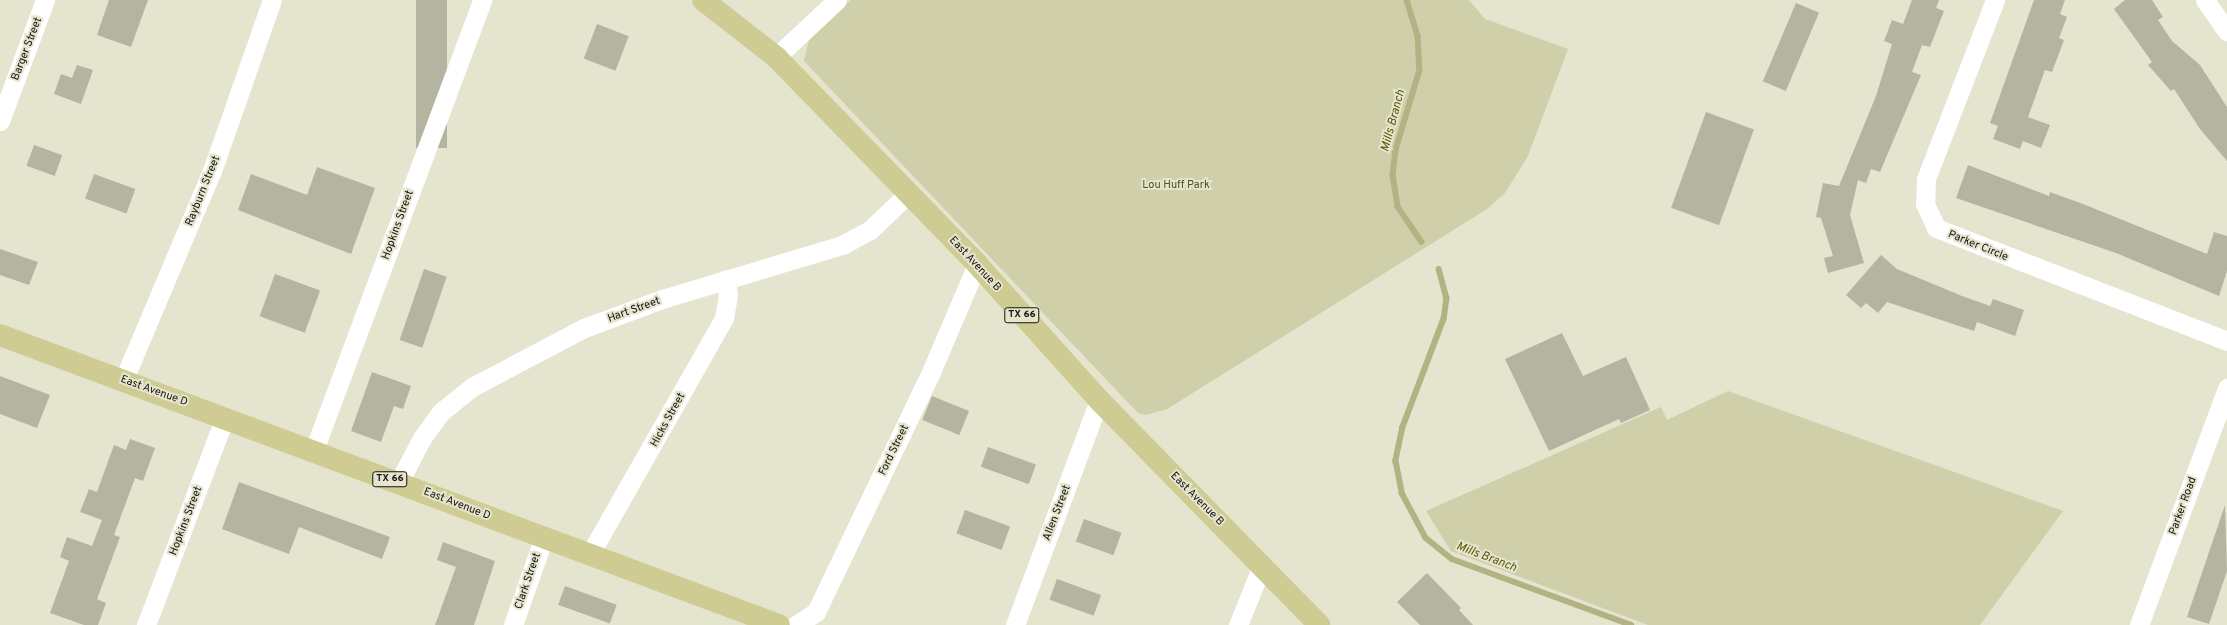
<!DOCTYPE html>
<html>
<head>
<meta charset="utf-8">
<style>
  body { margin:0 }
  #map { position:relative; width:2227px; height:625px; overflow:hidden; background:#e4e4cf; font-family:Overpass,sans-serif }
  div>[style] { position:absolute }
  .green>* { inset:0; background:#cfcfaa }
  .stream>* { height:5.5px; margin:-2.75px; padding:0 2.75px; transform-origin:2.75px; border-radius:2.75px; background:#b2b282 }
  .building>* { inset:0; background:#b4b4a0; transform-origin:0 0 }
  .minor>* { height:19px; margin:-9.5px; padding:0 9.5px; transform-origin:9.5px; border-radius:9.5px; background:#fff }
  .major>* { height:22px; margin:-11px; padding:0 11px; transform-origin:11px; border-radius:11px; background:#cecc92 }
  span { translate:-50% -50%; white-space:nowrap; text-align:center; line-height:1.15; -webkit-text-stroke:4px #e4e4cf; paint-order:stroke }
  .shield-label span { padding:1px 3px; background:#e4e4cf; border:1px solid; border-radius:3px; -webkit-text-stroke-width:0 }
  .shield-label { font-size:10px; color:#14140d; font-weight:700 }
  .street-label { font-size:11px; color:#14140d }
  .park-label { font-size:11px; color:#515017 }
  .water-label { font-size:12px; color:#5a5702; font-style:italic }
</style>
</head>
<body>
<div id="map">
  <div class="green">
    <i style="clip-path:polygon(851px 0,1469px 0,1485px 19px,1568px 49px,1528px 156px,1505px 193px,1487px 209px,1167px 409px,1146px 415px,1138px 413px,804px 61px,809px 40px)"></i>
    <i style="clip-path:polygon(1728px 391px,2063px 511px,1980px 625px,1648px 625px,1451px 551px,1426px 511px,1661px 407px,1667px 420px)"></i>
  </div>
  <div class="stream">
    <i style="left:1407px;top:0;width:38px;rotate:73deg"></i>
    <i style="left:1418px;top:36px;width:34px;rotate:87deg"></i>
    <i style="left:1420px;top:70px;width:84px;rotate:106.7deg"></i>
    <i style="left:1396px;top:150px;width:25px;rotate:97deg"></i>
    <i style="left:1393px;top:175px;width:32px;rotate:81deg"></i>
    <i style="left:1398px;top:207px;width:42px;rotate:55.6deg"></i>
    <i style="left:1439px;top:269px;width:30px;rotate:75deg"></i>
    <i style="left:1447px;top:298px;width:21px;rotate:98deg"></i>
    <i style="left:1444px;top:319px;width:116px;rotate:110.8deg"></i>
    <i style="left:1403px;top:427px;width:35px;rotate:102deg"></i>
    <i style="left:1396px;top:461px;width:33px;rotate:79deg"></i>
    <i style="left:1402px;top:493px;width:51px;rotate:61.9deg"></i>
    <i style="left:1426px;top:538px;width:33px;rotate:39deg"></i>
    <i style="left:1452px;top:559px;width:191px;rotate:20.2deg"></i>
  </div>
  <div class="building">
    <i style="clip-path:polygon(109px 0,148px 0,131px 47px,97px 35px)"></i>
    <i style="left:416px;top:0;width:31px;height:148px"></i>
    <i style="clip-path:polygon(1912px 0,1939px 0,1936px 8px,1944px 11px,1930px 47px,1922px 45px,1912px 72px,1921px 75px,1880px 172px,1871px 169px,1866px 183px,1858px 180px,1850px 215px,1864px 263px,1828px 273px,1824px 258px,1833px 256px,1821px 218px,1816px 217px,1823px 183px,1839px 186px,1876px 96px,1892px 44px,1884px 41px,1892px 20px,1903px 24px)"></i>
    <i style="clip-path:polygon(2034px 0,2065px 0,2060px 14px,2067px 17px,2059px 38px,2064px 40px,2052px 72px,2045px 70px,2028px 117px,2050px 125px,2041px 148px,2023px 141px,2020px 149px,1993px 139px,1998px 126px,1990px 123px)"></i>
    <i style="clip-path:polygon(2125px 0,2152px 0,2163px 17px,2158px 20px,2172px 41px,2200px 65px,2227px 107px,2227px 161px,2200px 129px,2174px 89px,2171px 91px,2148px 65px,2152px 62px,2114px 9px)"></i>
    <i style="left:1796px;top:3px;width:25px;height:85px;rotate:23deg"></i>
    <i style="left:597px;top:24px;width:34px;height:37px;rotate:21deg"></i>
    <i style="clip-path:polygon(77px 65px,93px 70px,81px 104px,54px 94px,61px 74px,72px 78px)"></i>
    <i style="left:1706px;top:112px;width:51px;height:102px;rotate:20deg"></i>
    <i style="left:34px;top:145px;width:30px;height:22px;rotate:20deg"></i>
    <i style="clip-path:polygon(1968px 165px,2049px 196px,2050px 192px,2083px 204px,2207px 254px,2214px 232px,2227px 236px,2227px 271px,2219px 296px,2116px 253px,1956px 198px)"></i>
    <i style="clip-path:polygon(317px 167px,375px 188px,351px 254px,238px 210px,251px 174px,307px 195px)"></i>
    <i style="left:94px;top:174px;width:44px;height:26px;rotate:20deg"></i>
    <i style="clip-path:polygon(0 249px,38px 262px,29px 285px,0 275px)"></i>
    <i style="clip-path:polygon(1881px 255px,1897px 269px,1962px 296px,1990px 306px,1993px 299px,2024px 310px,2015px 336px,1977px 322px,1974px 331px,1887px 302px,1878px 313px,1866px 303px,1861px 308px,1846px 295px)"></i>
    <i style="left:424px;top:269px;width:24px;height:75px;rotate:19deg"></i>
    <i style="left:275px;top:274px;width:48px;height:45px;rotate:20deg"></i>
    <i style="clip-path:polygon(1562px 333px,1583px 376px,1626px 357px,1650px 410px,1621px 423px,1619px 419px,1549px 451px,1505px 359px)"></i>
    <i style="clip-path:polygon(372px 372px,411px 386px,403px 409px,394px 406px,381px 442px,351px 431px)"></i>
    <i style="clip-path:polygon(0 376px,50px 395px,37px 428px,0 414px)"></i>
    <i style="left:932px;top:396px;width:40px;height:26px;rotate:22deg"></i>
    <i style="clip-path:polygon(130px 439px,155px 448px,143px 481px,135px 478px,114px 535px,120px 537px,97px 599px,106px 603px,98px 625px,84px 625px,50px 613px,69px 561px,60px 557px,67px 537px,92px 546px,102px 520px,80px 512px,89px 489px,97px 492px,114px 445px,126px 450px)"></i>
    <i style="left:988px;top:447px;width:51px;height:21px;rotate:20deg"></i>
    <i style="clip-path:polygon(239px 482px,390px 537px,382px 559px,299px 527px,289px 554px,222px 529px)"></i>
    <i style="clip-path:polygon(2225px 505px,2227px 571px,2209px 624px,2187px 617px)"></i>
    <i style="left:965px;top:510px;width:48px;height:25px;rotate:20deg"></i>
    <i style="left:1084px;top:519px;width:40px;height:24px;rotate:20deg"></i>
    <i style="clip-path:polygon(443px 542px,495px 561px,474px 625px,435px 625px,456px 567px,437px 560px)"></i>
    <i style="clip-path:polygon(1427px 573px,1461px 608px,1459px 610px,1473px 625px,1420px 625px,1397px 602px)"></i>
    <i style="left:1057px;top:579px;width:47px;height:22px;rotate:20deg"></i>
    <i style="left:565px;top:586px;width:55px;height:20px;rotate:20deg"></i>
  </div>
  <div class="minor">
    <i style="left:1995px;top:0;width:192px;rotate:111.1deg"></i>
    <i style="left:1926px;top:179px;width:25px;rotate:92deg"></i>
    <i style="left:1925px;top:204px;width:26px;rotate:65deg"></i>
    <i style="left:1936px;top:228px;width:312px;rotate:21.2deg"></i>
    <i style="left:2205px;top:0;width:38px;rotate:55deg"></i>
    <i style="left:776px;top:57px;width:83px;rotate:-43.1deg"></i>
    <i style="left:0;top:121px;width:129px;rotate:-69.6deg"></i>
    <i style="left:124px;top:379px;width:226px;rotate:-67.1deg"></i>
    <i style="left:212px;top:171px;width:181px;rotate:-70.7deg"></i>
    <i style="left:314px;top:450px;width:480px;rotate:-69.5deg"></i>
    <i style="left:399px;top:482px;width:50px;rotate:-62.4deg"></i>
    <i style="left:422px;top:438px;width:32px;rotate:-54deg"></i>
    <i style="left:441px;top:412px;width:40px;rotate:-39deg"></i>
    <i style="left:472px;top:387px;width:127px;rotate:-27.8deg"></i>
    <i style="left:584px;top:328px;width:83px;rotate:-20.4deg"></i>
    <i style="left:662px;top:299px;width:188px;rotate:-16.7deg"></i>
    <i style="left:842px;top:245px;width:32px;rotate:-28deg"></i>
    <i style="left:870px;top:230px;width:52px;rotate:-43.5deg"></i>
    <i style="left:590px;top:554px;width:271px;rotate:-60.4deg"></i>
    <i style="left:724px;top:318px;width:23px;rotate:-80deg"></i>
    <i style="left:728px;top:295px;width:16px;rotate:-97deg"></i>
    <i style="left:146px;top:625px;width:222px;rotate:-69.2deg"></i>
    <i style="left:513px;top:625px;width:93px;rotate:-70.6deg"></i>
    <i style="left:796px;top:625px;width:24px;rotate:-33deg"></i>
    <i style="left:816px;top:612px;width:266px;rotate:-64.4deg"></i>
    <i style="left:931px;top:372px;width:117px;rotate:-66.9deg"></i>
    <i style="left:1015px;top:625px;width:240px;rotate:-69.5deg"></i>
    <i style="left:1238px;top:625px;width:64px;rotate:-67.9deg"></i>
    <i style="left:2139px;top:625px;width:253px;rotate:-69.6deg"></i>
  </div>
  <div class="major">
    <i style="left:703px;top:0;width:93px;rotate:38deg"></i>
    <i style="left:776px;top:57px;width:289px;rotate:45.8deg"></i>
    <i style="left:977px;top:264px;width:183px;rotate:48.1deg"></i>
    <i style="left:1099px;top:400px;width:315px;rotate:45.6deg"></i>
    <i style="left:0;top:335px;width:831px;rotate:20.42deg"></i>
  </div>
  <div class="shield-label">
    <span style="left:1022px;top:315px">TX 66</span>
    <span style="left:390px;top:479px">TX 66</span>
  </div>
  <div class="street-label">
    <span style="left:27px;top:49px;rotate:-69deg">Barger Street</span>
    <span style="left:203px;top:191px;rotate:-68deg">Rayburn Street</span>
    <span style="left:398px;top:225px;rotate:-70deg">Hopkins Street</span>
    <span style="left:1978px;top:246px;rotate:22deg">Parker Circle</span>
    <span style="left:975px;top:264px;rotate:47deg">East Avenue B</span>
    <span style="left:634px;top:310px;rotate:-20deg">Hart Street</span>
    <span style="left:154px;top:391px;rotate:20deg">East Avenue D</span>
    <span style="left:668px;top:420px;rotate:-61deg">Hicks Street</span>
    <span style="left:894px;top:450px;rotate:-64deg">Ford Street</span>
    <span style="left:1197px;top:499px;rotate:45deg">East Avenue B</span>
    <span style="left:457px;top:504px;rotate:21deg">East Avenue D</span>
    <span style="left:2183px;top:506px;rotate:-70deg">Parker Road</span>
    <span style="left:1057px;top:513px;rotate:-69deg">Allen Street</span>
    <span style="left:186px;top:521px;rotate:-69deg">Hopkins Street</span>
    <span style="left:528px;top:581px;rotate:-71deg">Clark Street</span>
  </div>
  <div class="park-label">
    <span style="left:1176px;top:185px">Lou Huff Park</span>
  </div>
  <div class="water-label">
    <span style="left:1394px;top:121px;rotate:-75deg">Mills Branch</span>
    <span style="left:1486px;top:558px;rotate:21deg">Mills Branch</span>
  </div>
</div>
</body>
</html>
